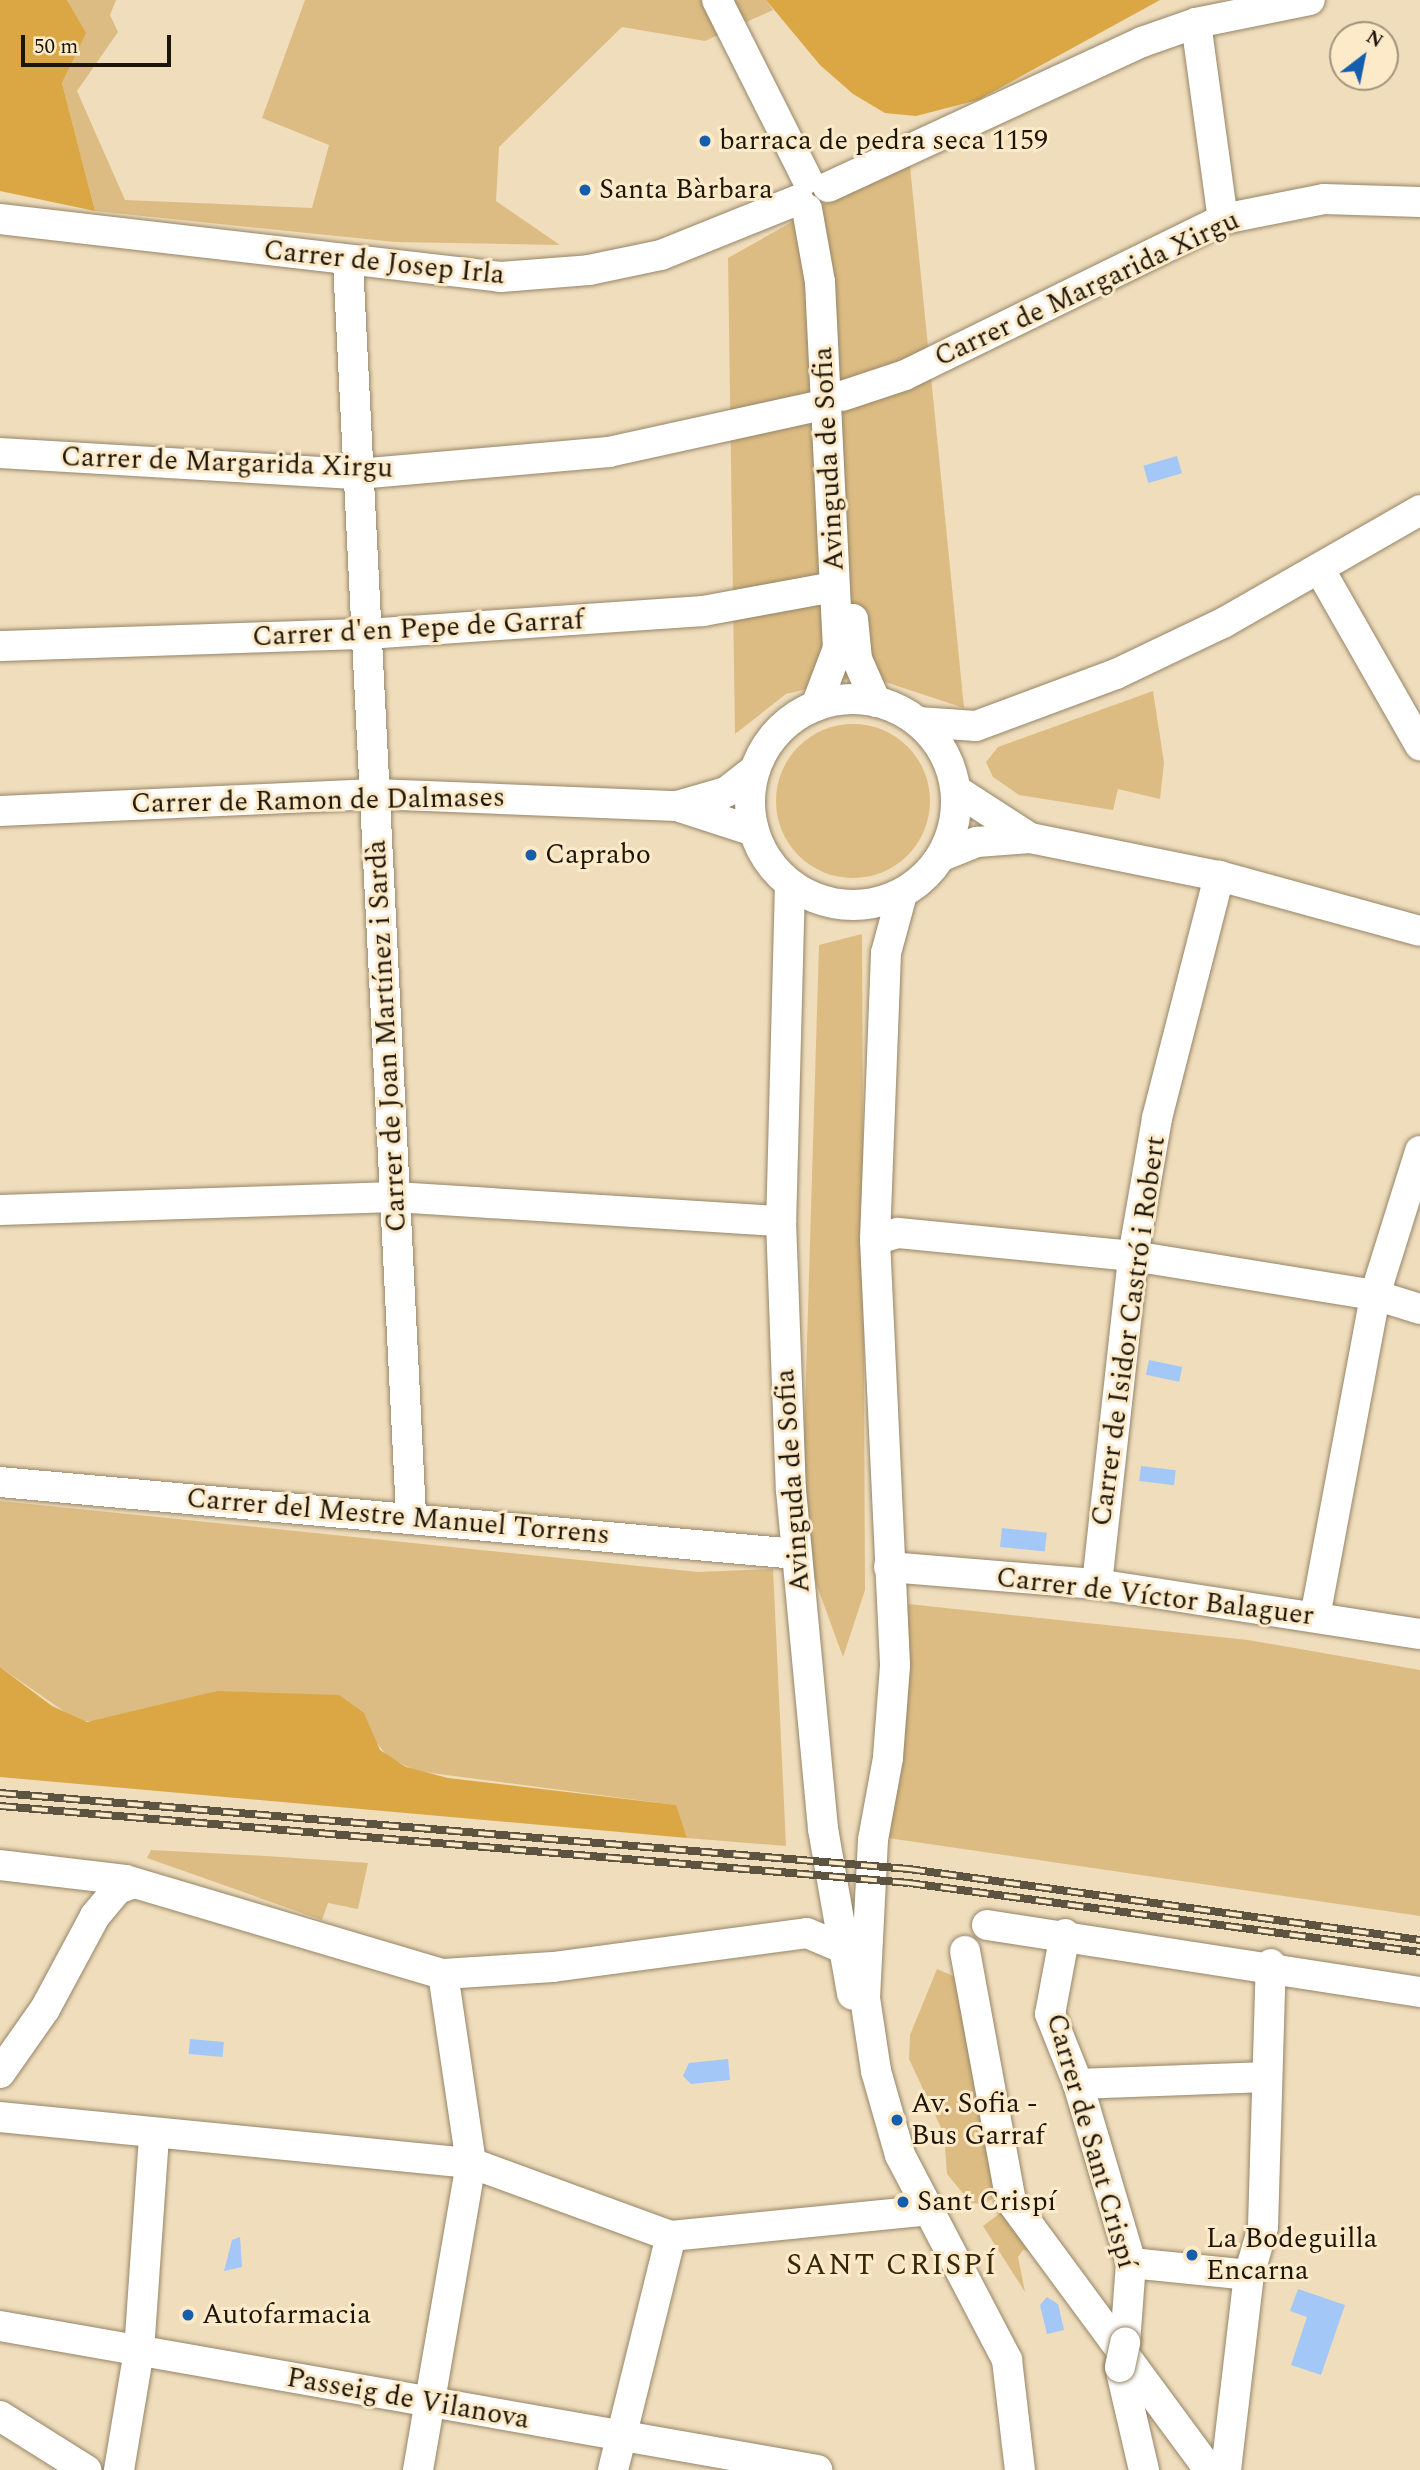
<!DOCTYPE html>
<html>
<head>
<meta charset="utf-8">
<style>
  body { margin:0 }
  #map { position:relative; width:1420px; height:2470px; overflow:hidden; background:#efddbc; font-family:Spectral,serif }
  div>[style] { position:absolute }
  .green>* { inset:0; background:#dcbc83 }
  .round { border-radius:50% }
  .forest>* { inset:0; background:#daa744 }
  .water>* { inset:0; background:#a3c8f7; transform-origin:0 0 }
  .roads { filter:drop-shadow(0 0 2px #968567) drop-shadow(0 0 2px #968567) }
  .minor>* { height:30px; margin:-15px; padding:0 15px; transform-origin:15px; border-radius:15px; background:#fff }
  .minor>.ring { margin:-15px; padding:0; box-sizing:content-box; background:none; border:30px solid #fff; border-radius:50% }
  .rail>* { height:8px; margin-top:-4px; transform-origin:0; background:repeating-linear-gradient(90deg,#fdeac9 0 16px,#5d5341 0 32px); box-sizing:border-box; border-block:2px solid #5d5341 }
  .bridges { filter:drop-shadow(0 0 2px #968567) drop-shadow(0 0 2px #968567) }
  .minor-bridge>* { height:30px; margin:-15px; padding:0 15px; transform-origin:15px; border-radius:15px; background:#fff }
  .dots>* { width:19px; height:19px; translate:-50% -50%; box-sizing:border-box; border:4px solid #fdeac9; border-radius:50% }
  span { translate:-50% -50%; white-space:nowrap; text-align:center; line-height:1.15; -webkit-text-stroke:6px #fdeac9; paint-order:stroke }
  .poi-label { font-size:28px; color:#1c160a }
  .left { translate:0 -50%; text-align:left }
  .street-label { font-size:28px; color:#1c160a }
  .neighbourhood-label { font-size:30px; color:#35270a; letter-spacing:2px }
  .north { position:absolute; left:1329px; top:21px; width:70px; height:70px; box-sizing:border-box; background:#fdeac9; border:2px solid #a3957d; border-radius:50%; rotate:32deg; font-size:19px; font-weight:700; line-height:28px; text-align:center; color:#1c160a }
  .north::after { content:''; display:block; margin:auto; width:24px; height:32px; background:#145ead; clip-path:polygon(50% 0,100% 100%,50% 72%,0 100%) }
  .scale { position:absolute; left:21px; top:35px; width:150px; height:32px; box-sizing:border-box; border:4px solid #1c160a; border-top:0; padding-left:9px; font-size:21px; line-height:24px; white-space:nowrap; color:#1c160a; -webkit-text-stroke:5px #fdeac9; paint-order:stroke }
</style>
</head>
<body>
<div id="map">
  <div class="green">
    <i style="clip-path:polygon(67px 0,116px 0,110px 15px,118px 32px,77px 91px,125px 200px,312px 208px,329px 145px,262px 118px,305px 0,766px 0,773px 10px,705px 41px,622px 27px,499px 147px,496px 201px,560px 245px,395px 242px,95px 211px,62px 83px,85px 33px)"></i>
    <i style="clip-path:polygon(909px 156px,964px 708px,864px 675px,786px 694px,735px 734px,728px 258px)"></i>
    <i style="clip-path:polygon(1153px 691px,1164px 763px,1160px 799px,1118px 789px,1113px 810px,1019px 795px,993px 777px,986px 762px,998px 747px)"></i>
    <i class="round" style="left:776px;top:724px;width:154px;height:154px"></i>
    <i style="clip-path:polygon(862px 934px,865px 1590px,843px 1657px,801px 1542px,819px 945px)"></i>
    <i style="clip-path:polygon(0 1501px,698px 1572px,773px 1569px,786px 1846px,687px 1838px,675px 1805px,416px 1771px,388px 1757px,376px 1742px,217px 1691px,109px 1721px,78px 1721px,0 1667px)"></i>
    <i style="clip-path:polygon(908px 1604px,1248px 1640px,1420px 1670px,1420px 1916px,888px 1838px)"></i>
    <i style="clip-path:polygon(151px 1850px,266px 1856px,368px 1863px,358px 1909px,328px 1903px,322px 1920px,147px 1858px)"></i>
    <i style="clip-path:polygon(937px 1969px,958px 1978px,998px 2196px,983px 2204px,971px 2203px,947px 2174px,944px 2134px,909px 2059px,910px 2035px)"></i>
    <i style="clip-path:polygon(1004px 2210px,1032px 2251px,1023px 2250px,1018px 2257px,1025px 2292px,983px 2226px)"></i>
  </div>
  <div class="forest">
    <i style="clip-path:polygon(0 0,67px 0,86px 33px,62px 83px,95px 211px,0 191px)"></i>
    <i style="clip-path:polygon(766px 0,1160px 0,978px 100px,916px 116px,885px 113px,853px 94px,820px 65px)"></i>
    <i style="clip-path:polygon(0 1667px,52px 1706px,87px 1722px,217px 1691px,339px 1695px,364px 1713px,380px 1750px,406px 1767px,448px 1778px,676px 1805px,687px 1838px,0 1777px)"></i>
  </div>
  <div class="water">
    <i style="left:1177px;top:456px;width:18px;height:35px;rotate:74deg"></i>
    <i style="left:1149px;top:1360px;width:34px;height:15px;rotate:12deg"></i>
    <i style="left:1141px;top:1466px;width:35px;height:15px;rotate:7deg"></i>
    <i style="left:1002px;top:1528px;width:45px;height:19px;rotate:6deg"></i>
    <i style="left:190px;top:2039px;width:34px;height:15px;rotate:5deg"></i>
    <i style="clip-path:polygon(728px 2059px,730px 2080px,691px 2084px,683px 2076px,689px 2063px)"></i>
    <i style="clip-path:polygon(240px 2237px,242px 2267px,224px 2271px,232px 2240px)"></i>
    <i style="clip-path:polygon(1298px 2289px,1345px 2305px,1321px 2375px,1291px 2365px,1307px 2317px,1290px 2311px)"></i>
    <i style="clip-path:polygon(1047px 2297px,1058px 2304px,1064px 2330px,1047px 2334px,1040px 2305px)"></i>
  </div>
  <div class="roads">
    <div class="minor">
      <i style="left:717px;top:0;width:200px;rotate:63.3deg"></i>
      <i style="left:1196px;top:23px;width:198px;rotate:82.2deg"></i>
      <i style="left:828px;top:187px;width:346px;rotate:-24.8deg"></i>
      <i style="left:1142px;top:42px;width:57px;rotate:-19.4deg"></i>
      <i style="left:1196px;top:23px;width:116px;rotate:-11.4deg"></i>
      <i style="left:807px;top:209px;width:74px;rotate:79.9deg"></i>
      <i style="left:820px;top:282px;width:366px;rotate:87.2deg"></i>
      <i style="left:838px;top:648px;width:62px;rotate:110.8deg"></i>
      <i style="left:0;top:219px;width:504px;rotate:6.6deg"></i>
      <i style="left:501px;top:277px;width:88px;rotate:-4.5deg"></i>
      <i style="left:589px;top:270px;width:74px;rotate:-11.8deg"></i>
      <i style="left:661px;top:255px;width:148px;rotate:-21.9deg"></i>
      <i style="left:348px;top:262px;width:1256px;rotate:87.12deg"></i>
      <i style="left:842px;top:396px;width:66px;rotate:-18.4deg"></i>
      <i style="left:905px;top:375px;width:354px;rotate:-26.1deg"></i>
      <i style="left:1223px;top:219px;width:103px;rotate:-11.2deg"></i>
      <i style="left:1324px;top:199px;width:96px;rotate:1.8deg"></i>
      <i style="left:0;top:453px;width:359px;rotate:3.4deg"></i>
      <i style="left:358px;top:474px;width:252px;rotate:-5deg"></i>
      <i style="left:609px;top:452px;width:223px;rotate:-12.4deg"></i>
      <i style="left:1320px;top:570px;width:202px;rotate:60.3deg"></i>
      <i style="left:853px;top:619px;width:40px;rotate:84.3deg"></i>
      <i style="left:857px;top:659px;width:47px;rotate:66.2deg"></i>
      <i style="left:0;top:646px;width:367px;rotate:-1.9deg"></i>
      <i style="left:367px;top:634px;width:337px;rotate:-3.9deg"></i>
      <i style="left:703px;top:611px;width:133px;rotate:-10.4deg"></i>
      <i class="ring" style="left:750px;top:699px;width:176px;height:176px"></i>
      <i style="left:918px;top:722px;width:58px;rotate:3.9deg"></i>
      <i style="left:976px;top:726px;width:149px;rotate:-20.4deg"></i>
      <i style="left:1116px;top:674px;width:119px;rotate:-25.5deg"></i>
      <i style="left:1223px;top:623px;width:227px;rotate:-29.8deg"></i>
      <i style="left:956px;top:790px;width:88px;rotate:33deg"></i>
      <i style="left:681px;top:805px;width:47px;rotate:-16.1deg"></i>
      <i style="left:726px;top:792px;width:37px;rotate:-38deg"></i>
      <i style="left:0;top:811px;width:375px;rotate:-2.6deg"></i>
      <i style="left:375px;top:794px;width:302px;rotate:2.3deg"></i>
      <i style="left:677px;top:806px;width:81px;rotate:18deg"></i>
      <i style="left:942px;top:856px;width:38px;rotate:-22deg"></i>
      <i style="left:977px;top:842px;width:53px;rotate:-4.3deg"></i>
      <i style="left:1030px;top:838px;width:193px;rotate:11.4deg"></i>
      <i style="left:1219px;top:876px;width:208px;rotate:15.3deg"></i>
      <i style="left:790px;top:884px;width:337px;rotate:91.5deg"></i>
      <i style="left:781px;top:1221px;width:269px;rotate:87.9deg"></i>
      <i style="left:791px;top:1490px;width:341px;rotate:84.6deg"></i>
      <i style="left:823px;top:1829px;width:168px;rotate:80deg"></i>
      <i style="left:902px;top:894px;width:61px;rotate:105.2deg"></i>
      <i style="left:886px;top:953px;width:287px;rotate:92.2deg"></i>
      <i style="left:875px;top:1240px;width:426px;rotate:87.3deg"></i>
      <i style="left:895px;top:1666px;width:92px;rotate:94.4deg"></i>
      <i style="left:888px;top:1758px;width:83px;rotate:100.4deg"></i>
      <i style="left:873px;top:1840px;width:158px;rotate:92.9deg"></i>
      <i style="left:865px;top:1998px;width:74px;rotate:81.4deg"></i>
      <i style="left:876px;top:2071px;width:87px;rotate:74.1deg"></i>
      <i style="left:900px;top:2155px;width:231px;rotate:62.4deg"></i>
      <i style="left:1007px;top:2360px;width:111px;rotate:83.3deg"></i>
      <i style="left:0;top:1210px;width:395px;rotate:-1.9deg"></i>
      <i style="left:395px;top:1197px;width:387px;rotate:3.6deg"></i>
      <i style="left:875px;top:1240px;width:24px;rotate:-17deg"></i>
      <i style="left:898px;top:1233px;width:236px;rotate:5.6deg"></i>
      <i style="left:1133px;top:1256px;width:245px;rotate:9.2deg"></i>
      <i style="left:1375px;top:1295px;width:47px;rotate:17.3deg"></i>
      <i style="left:0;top:1482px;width:799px;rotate:5.17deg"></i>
      <i style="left:889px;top:1567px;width:209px;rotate:4.7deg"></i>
      <i style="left:1097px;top:1584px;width:327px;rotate:8.8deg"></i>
      <i style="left:1097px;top:1584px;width:330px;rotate:-83.7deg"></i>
      <i style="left:1133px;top:1256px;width:140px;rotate:-80.1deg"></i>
      <i style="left:1157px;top:1118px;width:250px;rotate:-75.6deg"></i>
      <i style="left:1315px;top:1617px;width:328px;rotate:-79.4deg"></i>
      <i style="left:1375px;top:1295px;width:151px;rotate:-72.6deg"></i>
      <i style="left:0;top:1865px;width:126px;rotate:6.8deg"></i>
      <i style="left:125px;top:1880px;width:332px;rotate:16.5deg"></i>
      <i style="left:443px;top:1974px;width:110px;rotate:-3.6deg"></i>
      <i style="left:553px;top:1967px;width:256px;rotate:-7.6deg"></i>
      <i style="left:807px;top:1933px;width:39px;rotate:23deg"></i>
      <i style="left:987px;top:1925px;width:438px;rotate:8.8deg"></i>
      <i style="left:1065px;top:1934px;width:81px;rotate:100.6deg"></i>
      <i style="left:1050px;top:2014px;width:75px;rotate:68.2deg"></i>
      <i style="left:1078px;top:2084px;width:187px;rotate:73.5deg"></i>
      <i style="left:1131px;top:2263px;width:80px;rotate:94.3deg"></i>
      <i style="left:965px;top:1951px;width:254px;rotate:79.6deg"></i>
      <i style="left:1011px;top:2201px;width:334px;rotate:53.6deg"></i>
      <i style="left:0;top:2073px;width:78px;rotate:-54.9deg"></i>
      <i style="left:45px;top:2009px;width:106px;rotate:-61.7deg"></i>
      <i style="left:95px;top:1916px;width:35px;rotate:-50deg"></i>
      <i style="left:118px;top:1889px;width:17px;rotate:-21deg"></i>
      <i style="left:1078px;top:2084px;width:188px;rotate:-2.1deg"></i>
      <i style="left:0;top:2117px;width:473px;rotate:5.6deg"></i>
      <i style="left:471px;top:2163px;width:213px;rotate:20.1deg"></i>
      <i style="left:671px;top:2236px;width:253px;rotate:-5.7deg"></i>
      <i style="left:1131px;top:2263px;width:119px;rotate:5.8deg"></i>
      <i style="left:0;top:2326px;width:830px;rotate:10deg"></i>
      <i style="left:1120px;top:2367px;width:106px;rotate:76.9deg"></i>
      <i style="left:0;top:2416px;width:102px;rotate:32.1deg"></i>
      <i style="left:119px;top:2470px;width:121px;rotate:-80.5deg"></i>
      <i style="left:139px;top:2351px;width:217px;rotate:-86deg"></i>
      <i style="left:418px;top:2470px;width:312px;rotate:-80.2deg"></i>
      <i style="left:471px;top:2163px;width:191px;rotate:-98.4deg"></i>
      <i style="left:613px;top:2470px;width:241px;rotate:-76.1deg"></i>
      <i style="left:1226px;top:2470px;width:196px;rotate:-83.3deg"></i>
      <i style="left:1249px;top:2275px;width:50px;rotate:-73.7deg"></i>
      <i style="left:1263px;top:2227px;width:263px;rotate:-88.3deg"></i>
    </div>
  </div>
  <div class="rail">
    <i style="left:0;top:1793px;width:912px;rotate:4.78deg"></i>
    <i style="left:909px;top:1869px;width:516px;rotate:7.91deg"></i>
    <i style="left:0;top:1806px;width:912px;rotate:4.84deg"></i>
    <i style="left:909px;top:1883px;width:516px;rotate:7.69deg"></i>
  </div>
  <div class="bridges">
    <div class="minor-bridge">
      <i style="left:1120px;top:2367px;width:25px;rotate:-78deg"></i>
    </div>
  </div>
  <div class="dots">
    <i style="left:705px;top:141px;background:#145ead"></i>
    <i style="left:585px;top:190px;background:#145ead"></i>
    <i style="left:531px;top:855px;background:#145ead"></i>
    <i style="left:897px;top:2120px;background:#145ead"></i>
    <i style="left:903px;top:2202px;background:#145ead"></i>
    <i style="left:1192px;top:2255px;background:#145ead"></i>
    <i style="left:188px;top:2315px;background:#145ead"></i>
  </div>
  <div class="poi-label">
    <span class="left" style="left:719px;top:141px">barraca de pedra seca 1159</span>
    <span class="left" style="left:599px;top:190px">Santa Bàrbara</span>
    <span class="left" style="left:545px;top:855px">Caprabo</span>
    <span class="left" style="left:911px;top:2120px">Av. Sofia -<br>Bus Garraf</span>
    <span class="left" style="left:917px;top:2202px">Sant Crispí</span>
    <span class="left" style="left:1206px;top:2255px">La Bodeguilla<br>Encarna</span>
    <span class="left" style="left:202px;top:2315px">Autofarmacia</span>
  </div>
  <div class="street-label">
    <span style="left:384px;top:263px;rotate:6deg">Carrer de Josep Irla</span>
    <span style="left:1087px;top:289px;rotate:-25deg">Carrer de Margarida Xirgu</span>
    <span style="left:829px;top:459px;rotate:-93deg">Avinguda de Sofia</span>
    <span style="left:227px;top:463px;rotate:2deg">Carrer de Margarida Xirgu</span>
    <span style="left:418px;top:629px;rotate:-3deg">Carrer d'en Pepe de Garraf</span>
    <span style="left:318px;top:801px;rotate:-1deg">Carrer de Ramon de Dalmases</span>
    <span style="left:387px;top:1036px;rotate:-93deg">Carrer de Joan Martínez i Sardà</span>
    <span style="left:1129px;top:1331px;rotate:-82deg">Carrer de Isidor Castró i Robert</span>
    <span style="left:793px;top:1481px;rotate:-94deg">Avinguda de Sofia</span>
    <span style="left:398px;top:1517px;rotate:5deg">Carrer del Mestre Manuel Torrens</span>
    <span style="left:1155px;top:1597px;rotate:7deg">Carrer de Víctor Balaguer</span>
    <span style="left:1091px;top:2141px;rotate:74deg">Carrer de Sant Crispí</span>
    <span style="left:408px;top:2399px;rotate:10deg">Passeig de Vilanova</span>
  </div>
  <div class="neighbourhood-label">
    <span style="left:892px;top:2265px">SANT CRISPÍ</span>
  </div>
  <div class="north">N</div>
  <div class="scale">50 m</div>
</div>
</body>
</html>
